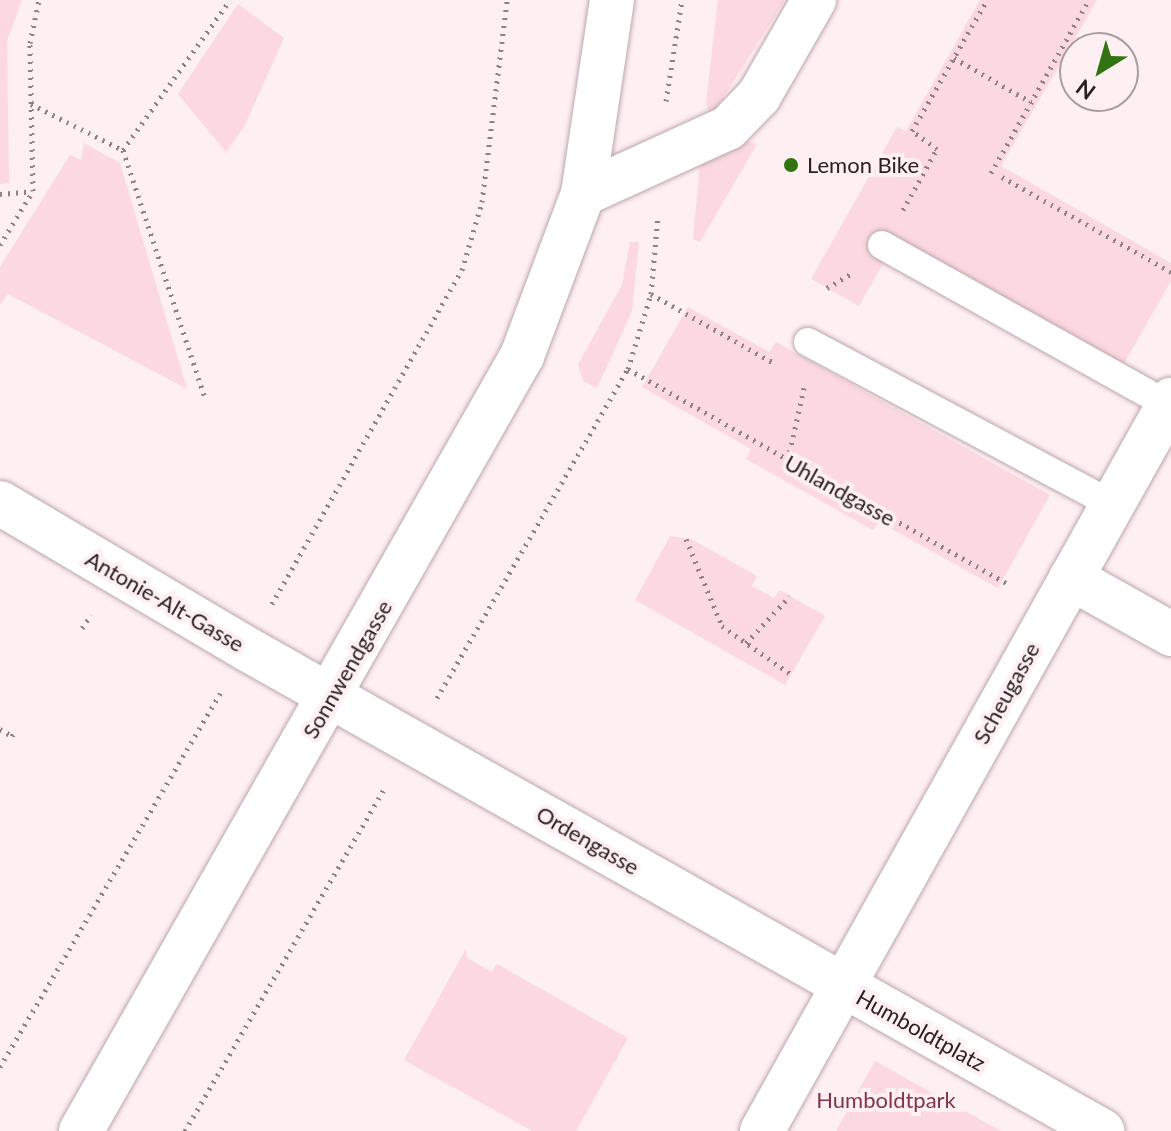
<!DOCTYPE html>
<html>
<head>
<meta charset="utf-8">
<style>
  body { margin:0 }
  #map { position:relative; width:1171px; height:1131px; overflow:hidden; background:#fdeff2; font-family:Lato,sans-serif }
  div>[style] { position:absolute }
  .green>* { inset:0; background:#fcd8e0 }
  .path>* { height:5px; margin-top:-2.5px; transform-origin:0; background:repeating-linear-gradient(90deg,#8d8284 0 2px,transparent 0 8px) }
  .roads { filter:drop-shadow(0 0 2px #bda7ac) drop-shadow(0 0 2px #bda7ac) }
  .service>* { height:28px; margin:-14px; padding:0 14px; transform-origin:14px; border-radius:14px; background:#fff }
  .minor>* { height:44px; margin:-22px; padding:0 22px; transform-origin:22px; border-radius:22px; background:#fff }
  .secondary>* { height:44px; margin:-22px; padding:0 22px; transform-origin:22px; border-radius:22px; background:#fff }
  .dots>* { width:22px; height:22px; translate:-50% -50%; box-sizing:border-box; border:4px solid #fdeff2; border-radius:50% }
  span { translate:-50% -50%; white-space:nowrap; text-align:center; line-height:1.15; -webkit-text-stroke:8px #fdeff2; paint-order:stroke }
  .poi-label { font-size:22px; color:#292123 }
  .left { translate:0 -50%; text-align:left }
  .street-label { font-size:22px; color:#292123 }
  .park-label { font-size:22px; color:#81344c }
  .north { position:absolute; left:1059px; top:32px; width:80px; height:80px; box-sizing:border-box; background:#fdeff2; border:2px solid #a89d9f; border-radius:50%; rotate:217deg; font-size:22px; font-weight:700; line-height:32px; text-align:center; color:#292123 }
  .north::after { content:''; display:block; margin:auto; width:28px; height:36px; background:#327411; clip-path:polygon(50% 0,100% 100%,50% 72%,0 100%) }
</style>
</head>
<body>
<div id="map">
  <div class="green">
    <i style="clip-path:polygon(0 0,22px 0,7px 41px,9px 183px,0 184px)"></i>
    <i style="clip-path:polygon(718px 0,785px 0,711px 117px,706px 103px)"></i>
    <i style="clip-path:polygon(980px 0,1097px 0,1001px 166px,1171px 263px,1171px 281px,1110px 388px,884px 262px,859px 306px,811px 279px,897px 127px,906px 131px)"></i>
    <i style="clip-path:polygon(238px 4px,284px 38px,244px 127px,226px 152px,178px 94px)"></i>
    <i style="clip-path:polygon(743px 140px,757px 144px,700px 242px,693px 239px,700px 164px)"></i>
    <i style="clip-path:polygon(84px 143px,120px 163px,187px 389px,8px 294px,0 305px,0 267px,70px 155px,81px 160px)"></i>
    <i style="clip-path:polygon(630px 242px,639px 242px,632px 311px,597px 388px,583px 381px,578px 364px,622px 285px)"></i>
    <i style="clip-path:polygon(688px 307px,769px 352px,776px 342px,1050px 495px,998px 588px,879px 522px,873px 530px,746px 459px,751px 449px,642px 387px)"></i>
    <i style="clip-path:polygon(670px 536px,691px 539px,757px 576px,752px 586px,774px 598px,780px 590px,825px 616px,785px 685px,635px 600px)"></i>
    <i style="clip-path:polygon(466px 949px,467px 958px,492px 972px,497px 964px,628px 1038px,576px 1131px,532px 1131px,404px 1060px)"></i>
    <i style="clip-path:polygon(875px 1061px,1001px 1131px,836px 1131px)"></i>
  </div>
  <div class="path">
    <i style="left:954px;top:58px;width:89px;rotate:29.7deg"></i>
    <i style="left:666px;top:101px;width:102px;rotate:-81deg"></i>
    <i style="left:31px;top:104px;width:103px;rotate:26.6deg"></i>
    <i style="left:123px;top:150px;width:184px;rotate:-54.5deg"></i>
    <i style="left:123px;top:150px;width:261px;rotate:71.7deg"></i>
    <i style="left:991px;top:173px;width:199px;rotate:-60.5deg"></i>
    <i style="left:1002px;top:177px;width:194px;rotate:29.3deg"></i>
    <i style="left:0;top:194px;width:32px;rotate:-5deg"></i>
    <i style="left:903px;top:210px;width:70px;rotate:-60.9deg"></i>
    <i style="left:937px;top:149px;width:31px;rotate:-144deg"></i>
    <i style="left:912px;top:131px;width:151px;rotate:-60.2deg"></i>
    <i style="left:0;top:245px;width:63px;rotate:-58.6deg"></i>
    <i style="left:33px;top:191px;width:148px;rotate:-91.2deg"></i>
    <i style="left:30px;top:43px;width:44px;rotate:-78.2deg"></i>
    <i style="left:827px;top:288px;width:27px;rotate:-31deg"></i>
    <i style="left:651px;top:294px;width:139px;rotate:29.3deg"></i>
    <i style="left:628px;top:369px;width:439px;rotate:29.5deg"></i>
    <i style="left:788px;top:460px;width:74px;rotate:-77.5deg"></i>
    <i style="left:686px;top:539px;width:94px;rotate:67.5deg"></i>
    <i style="left:722px;top:626px;width:85px;rotate:35deg"></i>
    <i style="left:272px;top:604px;width:384px;rotate:-60.4deg"></i>
    <i style="left:462px;top:270px;width:71px;rotate:-73.6deg"></i>
    <i style="left:482px;top:202px;width:204px;rotate:-82.9deg"></i>
    <i style="left:82px;top:628px;width:16px;rotate:-55deg"></i>
    <i style="left:746px;top:643px;width:64px;rotate:-46.9deg"></i>
    <i style="left:437px;top:698px;width:380px;rotate:-59.9deg"></i>
    <i style="left:628px;top:369px;width:78px;rotate:-73deg"></i>
    <i style="left:651px;top:294px;width:79px;rotate:-84.9deg"></i>
    <i style="left:0;top:729px;width:14px;rotate:30deg"></i>
    <i style="left:12px;top:736px;width:6px;rotate:-59deg"></i>
    <i style="left:0;top:1067px;width:435px;rotate:-59.5deg"></i>
    <i style="left:185px;top:1131px;width:399px;rotate:-59.8deg"></i>
  </div>
  <div class="roads">
    <div class="service">
      <i style="left:882px;top:245px;width:328px;rotate:29.2deg"></i>
      <i style="left:808px;top:342px;width:346px;rotate:28.1deg"></i>
    </div>
    <div class="minor">
      <i style="left:583px;top:194px;width:159px;rotate:-24.5deg"></i>
      <i style="left:728px;top:128px;width:45px;rotate:-45.9deg"></i>
      <i style="left:759px;top:96px;width:111px;rotate:-60.2deg"></i>
      <i style="left:0;top:503px;width:287px;rotate:30.6deg"></i>
      <i style="left:247px;top:649px;width:982px;rotate:29.41deg"></i>
      <i style="left:1071px;top:578px;width:115px;rotate:29.2deg"></i>
      <i style="left:762px;top:1131px;width:838px;rotate:-60.77deg"></i>
    </div>
    <div class="secondary">
      <i style="left:81px;top:1131px;width:892px;rotate:-60.36deg"></i>
      <i style="left:522px;top:356px;width:173px;rotate:-69.4deg"></i>
      <i style="left:583px;top:194px;width:196px;rotate:-81.5deg"></i>
    </div>
  </div>
  <div class="dots">
    <i style="left:791px;top:165px;background:#327411"></i>
  </div>
  <div class="poi-label">
    <span class="left" style="left:807px;top:165px">Lemon Bike</span>
  </div>
  <div class="street-label">
    <span style="left:840px;top:490px;rotate:29deg">Uhlandgasse</span>
    <span style="left:165px;top:601px;rotate:30deg">Antonie-Alt-Gasse</span>
    <span style="left:347px;top:669px;rotate:-60deg">Sonnwendgasse</span>
    <span style="left:1006px;top:693px;rotate:-61deg">Scheugasse</span>
    <span style="left:588px;top:840px;rotate:30deg">Ordengasse</span>
    <span style="left:921px;top:1030px;rotate:29deg">Humboldtplatz</span>
  </div>
  <div class="park-label">
    <span style="left:886px;top:1100px">Humboldtpark</span>
  </div>
  <div class="north">N</div>
</div>
</body>
</html>
